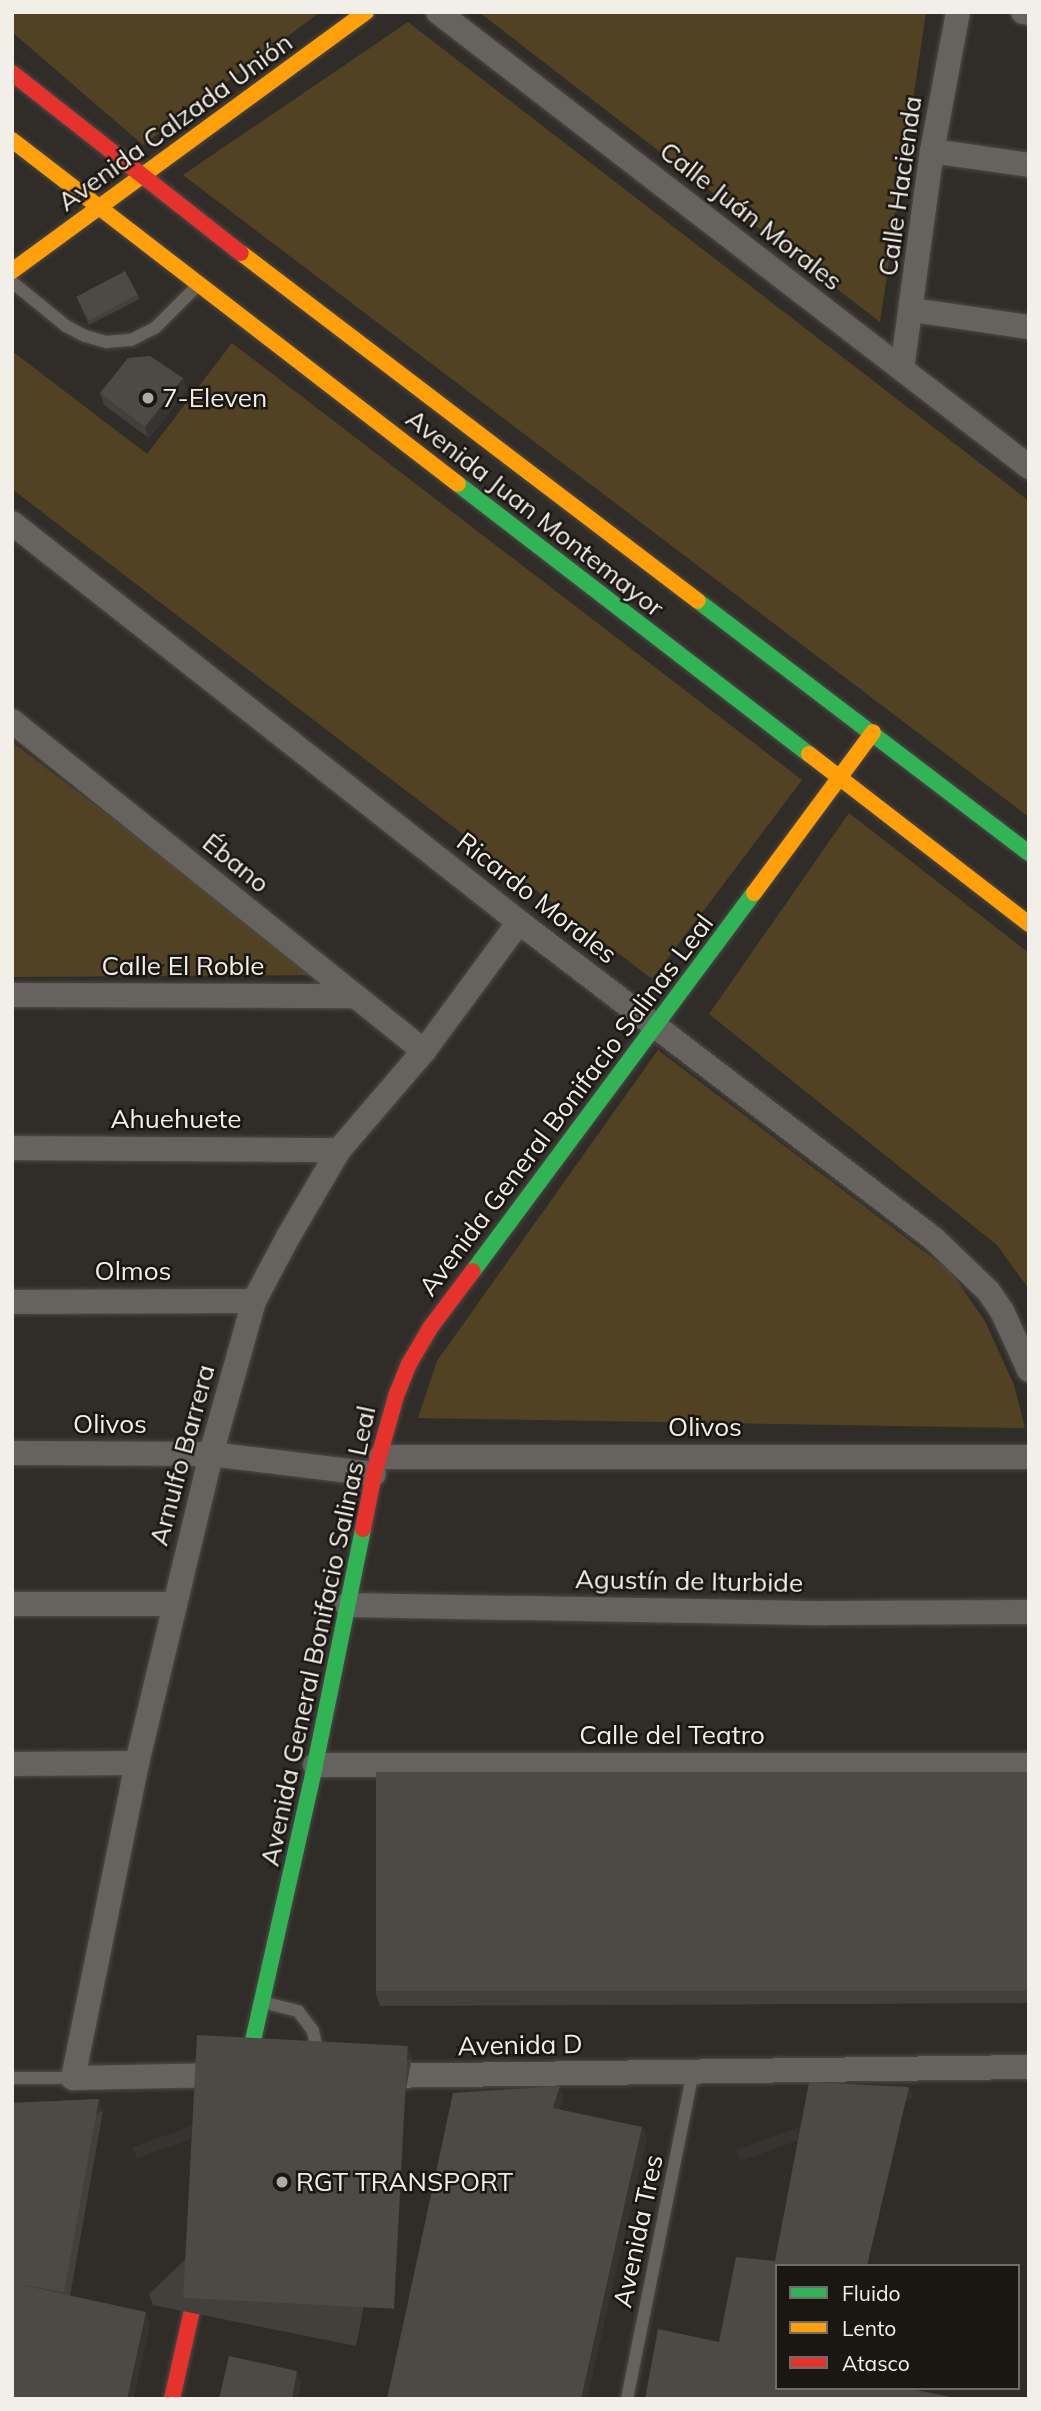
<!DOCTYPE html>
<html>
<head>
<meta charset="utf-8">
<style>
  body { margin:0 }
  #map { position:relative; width:1041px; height:2411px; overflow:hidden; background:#302d28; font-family:Mulish,sans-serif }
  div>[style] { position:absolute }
  .green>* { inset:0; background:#524224 }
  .roads { filter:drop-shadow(0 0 2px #4c4945) drop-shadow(0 0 2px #4c4945) }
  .lane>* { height:12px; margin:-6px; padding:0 6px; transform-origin:6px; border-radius:6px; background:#66635e }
  .street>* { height:24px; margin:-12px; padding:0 12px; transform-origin:12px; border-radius:12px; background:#66635e }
  .fast>* { height:16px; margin:-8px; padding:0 8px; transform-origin:8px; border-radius:8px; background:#30b455 }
  .slow>* { height:16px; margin:-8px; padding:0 8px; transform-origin:8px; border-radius:8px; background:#ff9f0a }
  .jam>* { height:16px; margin:-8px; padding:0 8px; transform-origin:8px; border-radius:8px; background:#e5322d }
  .wall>* { inset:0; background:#41403b }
  .shaded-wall>* { inset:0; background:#353430; transform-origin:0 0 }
  .building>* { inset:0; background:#4c4a45; transform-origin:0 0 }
  .dots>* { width:19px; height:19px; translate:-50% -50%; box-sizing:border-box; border:4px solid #1a1712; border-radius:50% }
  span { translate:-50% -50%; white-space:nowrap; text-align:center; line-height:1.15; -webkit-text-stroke:5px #1a1712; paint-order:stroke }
  .street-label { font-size:26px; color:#f2efe8 }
  .poi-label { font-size:26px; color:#f2efe8 }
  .left { translate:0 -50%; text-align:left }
  .frame { position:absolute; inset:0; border:14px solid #f2efe8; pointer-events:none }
  .legend { position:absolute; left:775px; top:2264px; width:245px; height:126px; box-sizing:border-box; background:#1a1712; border:2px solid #706d68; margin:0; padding:9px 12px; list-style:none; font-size:21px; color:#f2efe8 }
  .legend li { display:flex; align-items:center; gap:14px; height:35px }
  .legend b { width:35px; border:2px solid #706d68 }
</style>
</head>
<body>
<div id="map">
  <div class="green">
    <i style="clip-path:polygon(12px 12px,320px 12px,143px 145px,12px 32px)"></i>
    <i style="clip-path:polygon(479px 12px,926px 12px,880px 322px)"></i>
    <i style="clip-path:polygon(408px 22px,1029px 501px,1029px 817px,183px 175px)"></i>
    <i style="clip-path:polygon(232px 343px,802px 780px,652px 979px,12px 489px,12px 351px,147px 454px)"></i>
    <i style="clip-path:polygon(12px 742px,319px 975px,12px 977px)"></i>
    <i style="clip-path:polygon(849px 813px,1029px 953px,1029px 1289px,997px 1245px,709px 1014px)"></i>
    <i style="clip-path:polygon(658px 1050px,951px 1272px,985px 1321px,1014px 1385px,1025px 1428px,418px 1418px,437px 1361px)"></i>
  </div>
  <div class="roads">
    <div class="lane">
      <i style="left:12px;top:282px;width:70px;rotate:39.2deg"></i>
      <i style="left:66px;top:326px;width:21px;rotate:28deg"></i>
      <i style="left:85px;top:336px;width:22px;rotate:16deg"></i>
      <i style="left:106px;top:342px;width:25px;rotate:-5deg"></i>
      <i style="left:131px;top:340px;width:27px;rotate:-27deg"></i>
      <i style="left:155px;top:328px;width:59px;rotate:-45deg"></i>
      <i style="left:262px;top:2002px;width:37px;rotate:14deg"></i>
      <i style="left:298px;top:2011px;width:25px;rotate:53deg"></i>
      <i style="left:313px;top:2031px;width:25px;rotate:78deg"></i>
      <i style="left:12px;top:2078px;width:61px"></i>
      <i style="left:627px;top:2399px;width:333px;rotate:-78.6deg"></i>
    </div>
    <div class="street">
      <i style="left:438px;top:12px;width:746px;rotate:37.59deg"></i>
      <i style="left:1023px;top:12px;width:6px;rotate:9deg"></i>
      <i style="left:932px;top:151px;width:98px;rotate:8.2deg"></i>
      <i style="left:912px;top:310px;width:118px;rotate:8.3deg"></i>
      <i style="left:902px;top:369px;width:220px;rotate:-82.2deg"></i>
      <i style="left:932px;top:151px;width:141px;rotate:-79.4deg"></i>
      <i style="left:12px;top:523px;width:645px;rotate:38.2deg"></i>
      <i style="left:519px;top:922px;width:522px;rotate:37.37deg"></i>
      <i style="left:934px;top:1239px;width:76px;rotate:43.9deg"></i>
      <i style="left:989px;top:1292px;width:23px;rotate:56deg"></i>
      <i style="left:1002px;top:1311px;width:65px;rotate:65.4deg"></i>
      <i style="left:12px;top:721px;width:528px;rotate:38.69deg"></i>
      <i style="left:12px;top:995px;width:343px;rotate:0.2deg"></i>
      <i style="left:12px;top:1148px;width:327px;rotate:0.4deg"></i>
      <i style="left:12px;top:1302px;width:242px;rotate:-0.2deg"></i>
      <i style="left:12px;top:1453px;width:199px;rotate:0.3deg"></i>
      <i style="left:211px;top:1454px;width:164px;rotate:7deg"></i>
      <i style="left:381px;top:1457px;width:648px"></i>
      <i style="left:12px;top:1604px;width:163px"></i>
      <i style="left:347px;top:1605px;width:478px;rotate:1deg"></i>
      <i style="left:825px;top:1613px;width:204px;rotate:-0.3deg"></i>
      <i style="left:12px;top:1764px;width:125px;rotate:-0.5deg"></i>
      <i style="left:315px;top:1765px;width:714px"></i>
      <i style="left:223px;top:2075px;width:150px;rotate:178.9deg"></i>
      <i style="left:73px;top:2078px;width:321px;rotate:-78.5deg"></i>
      <i style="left:137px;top:1763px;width:318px;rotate:-76.5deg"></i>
      <i style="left:211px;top:1454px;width:159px;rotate:-74.3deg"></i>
      <i style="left:254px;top:1301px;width:72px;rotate:-62deg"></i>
      <i style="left:288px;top:1237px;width:101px;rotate:-59.6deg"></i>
      <i style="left:339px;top:1150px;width:130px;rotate:-49.4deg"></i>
      <i style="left:424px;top:1051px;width:160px;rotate:-53.6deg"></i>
      <i style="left:375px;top:2076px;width:654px;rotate:-0.79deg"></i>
    </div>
    <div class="fast">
      <i style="left:458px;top:484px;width:443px;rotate:37.6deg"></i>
      <i style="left:698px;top:601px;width:416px;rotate:37.3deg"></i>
      <i style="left:473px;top:1271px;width:471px;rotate:-53.4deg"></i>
      <i style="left:243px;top:2085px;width:328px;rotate:-77.3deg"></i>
      <i style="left:315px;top:1765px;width:241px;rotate:-78.5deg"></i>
    </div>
    <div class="slow">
      <i style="left:12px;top:140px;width:563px;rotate:37.64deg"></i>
      <i style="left:241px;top:253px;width:574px;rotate:37.29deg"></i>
      <i style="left:12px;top:271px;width:439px;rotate:-36.2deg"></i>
      <i style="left:809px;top:754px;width:278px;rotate:37.7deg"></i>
      <i style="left:754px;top:893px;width:200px;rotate:-53.5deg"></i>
    </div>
    <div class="jam">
      <i style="left:12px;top:73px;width:291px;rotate:38.2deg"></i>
      <i style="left:363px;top:1529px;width:56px;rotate:-78.7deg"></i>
      <i style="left:374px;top:1474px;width:81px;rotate:-74.2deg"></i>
      <i style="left:396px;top:1396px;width:35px;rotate:-68deg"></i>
      <i style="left:409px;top:1364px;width:42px;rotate:-59.7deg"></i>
      <i style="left:430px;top:1328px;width:71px;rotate:-53deg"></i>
      <i style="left:172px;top:2399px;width:136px;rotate:-77.3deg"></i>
    </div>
  </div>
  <div class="wall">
    <i style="clip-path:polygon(138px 295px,140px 299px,89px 325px,76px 296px)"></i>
    <i style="clip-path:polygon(183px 378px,187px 390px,149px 438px,104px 405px,100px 393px)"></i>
    <i style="clip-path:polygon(1029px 1772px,1029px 2003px,380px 2006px,375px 1991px)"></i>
    <i style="clip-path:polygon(408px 2047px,412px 2058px,356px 2346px,153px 2305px,149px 2294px)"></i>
    <i style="clip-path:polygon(99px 2099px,103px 2111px,70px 2296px,150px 2324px,133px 2399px,12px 2399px,12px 2103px)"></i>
  </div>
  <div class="shaded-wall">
    <i style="clip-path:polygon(183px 378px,187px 390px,149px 438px,145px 427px)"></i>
    <i style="left:408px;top:2047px;width:12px;height:293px;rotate:70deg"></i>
    <i style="clip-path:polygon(560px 2086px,564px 2097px,557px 2120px,553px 2108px)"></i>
    <i style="left:909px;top:2087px;width:12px;height:184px;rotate:70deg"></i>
    <i style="left:99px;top:2099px;width:13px;height:196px;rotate:72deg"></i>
    <i style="clip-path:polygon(642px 2127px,647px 2138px,587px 2399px,581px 2399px)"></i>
    <i style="clip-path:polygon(146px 2312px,150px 2324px,133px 2399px,127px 2399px)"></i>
    <i style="clip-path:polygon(297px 2371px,301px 2382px,298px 2399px,292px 2399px)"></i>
  </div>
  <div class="building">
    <i style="left:125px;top:271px;width:27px;height:55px;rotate:62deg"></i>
    <i style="clip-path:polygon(150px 356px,183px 378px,145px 427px,100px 393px,128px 358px)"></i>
    <i style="left:376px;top:1772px;width:653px;height:219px"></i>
    <i style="left:197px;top:2035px;width:211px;height:263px;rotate:3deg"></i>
    <i style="clip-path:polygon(809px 2082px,909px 2087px,867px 2266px,777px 2266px,777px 2388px,906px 2388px,960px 2399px,645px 2399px,658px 2329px,719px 2342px,736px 2257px,775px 2261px)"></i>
    <i style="clip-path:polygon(560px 2086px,553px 2108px,642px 2127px,581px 2399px,387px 2399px,453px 2093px)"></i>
    <i style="clip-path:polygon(99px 2099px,64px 2292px,12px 2283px,12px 2103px)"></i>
    <i style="clip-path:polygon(12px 2283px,146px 2312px,127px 2399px,109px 2398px,109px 2399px,12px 2399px)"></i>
    <i style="clip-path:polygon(229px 2356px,297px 2371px,292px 2399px,219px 2399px)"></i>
  </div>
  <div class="dots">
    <i style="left:148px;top:398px;background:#aeaba5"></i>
    <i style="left:282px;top:2182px;background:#aeaba5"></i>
  </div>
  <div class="street-label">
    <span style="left:175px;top:122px;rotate:-36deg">Avenida Calzada Unión</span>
    <span style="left:900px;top:186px;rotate:-82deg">Calle Hacienda</span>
    <span style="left:751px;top:216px;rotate:38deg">Calle Juán Morales</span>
    <span style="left:535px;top:513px;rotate:38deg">Avenida Juan Montemayor</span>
    <span style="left:236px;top:863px;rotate:39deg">Ébano</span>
    <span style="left:537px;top:898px;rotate:38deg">Ricardo Morales</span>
    <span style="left:183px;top:966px">Calle El Roble</span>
    <span style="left:566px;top:1105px;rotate:-53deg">Avenida General Bonifacio Salinas Leal</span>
    <span style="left:176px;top:1119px">Ahuehuete</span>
    <span style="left:133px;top:1271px">Olmos</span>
    <span style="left:110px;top:1424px">Olivos</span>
    <span style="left:705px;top:1427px">Olivos</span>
    <span style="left:182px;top:1455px;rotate:-75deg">Arnulfo Barrera</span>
    <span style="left:689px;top:1581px;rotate:1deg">Agustín de Iturbide</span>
    <span style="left:318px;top:1636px;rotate:-78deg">Avenida General Bonifacio Salinas Leal</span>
    <span style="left:672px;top:1735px">Calle del Teatro</span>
    <span style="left:520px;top:2045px;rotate:-1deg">Avenida D</span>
    <span style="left:638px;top:2231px;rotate:-78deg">Avenida Tres</span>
  </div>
  <div class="poi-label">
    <span class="left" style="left:162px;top:398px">7-Eleven</span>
    <span class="left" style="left:296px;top:2182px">RGT TRANSPORT</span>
  </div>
  <div class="frame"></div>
  <ul class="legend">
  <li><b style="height:9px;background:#30b455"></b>Fluido</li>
  <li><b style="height:9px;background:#ff9f0a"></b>Lento</li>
  <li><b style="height:9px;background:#e5322d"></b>Atasco</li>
  </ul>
</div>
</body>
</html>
